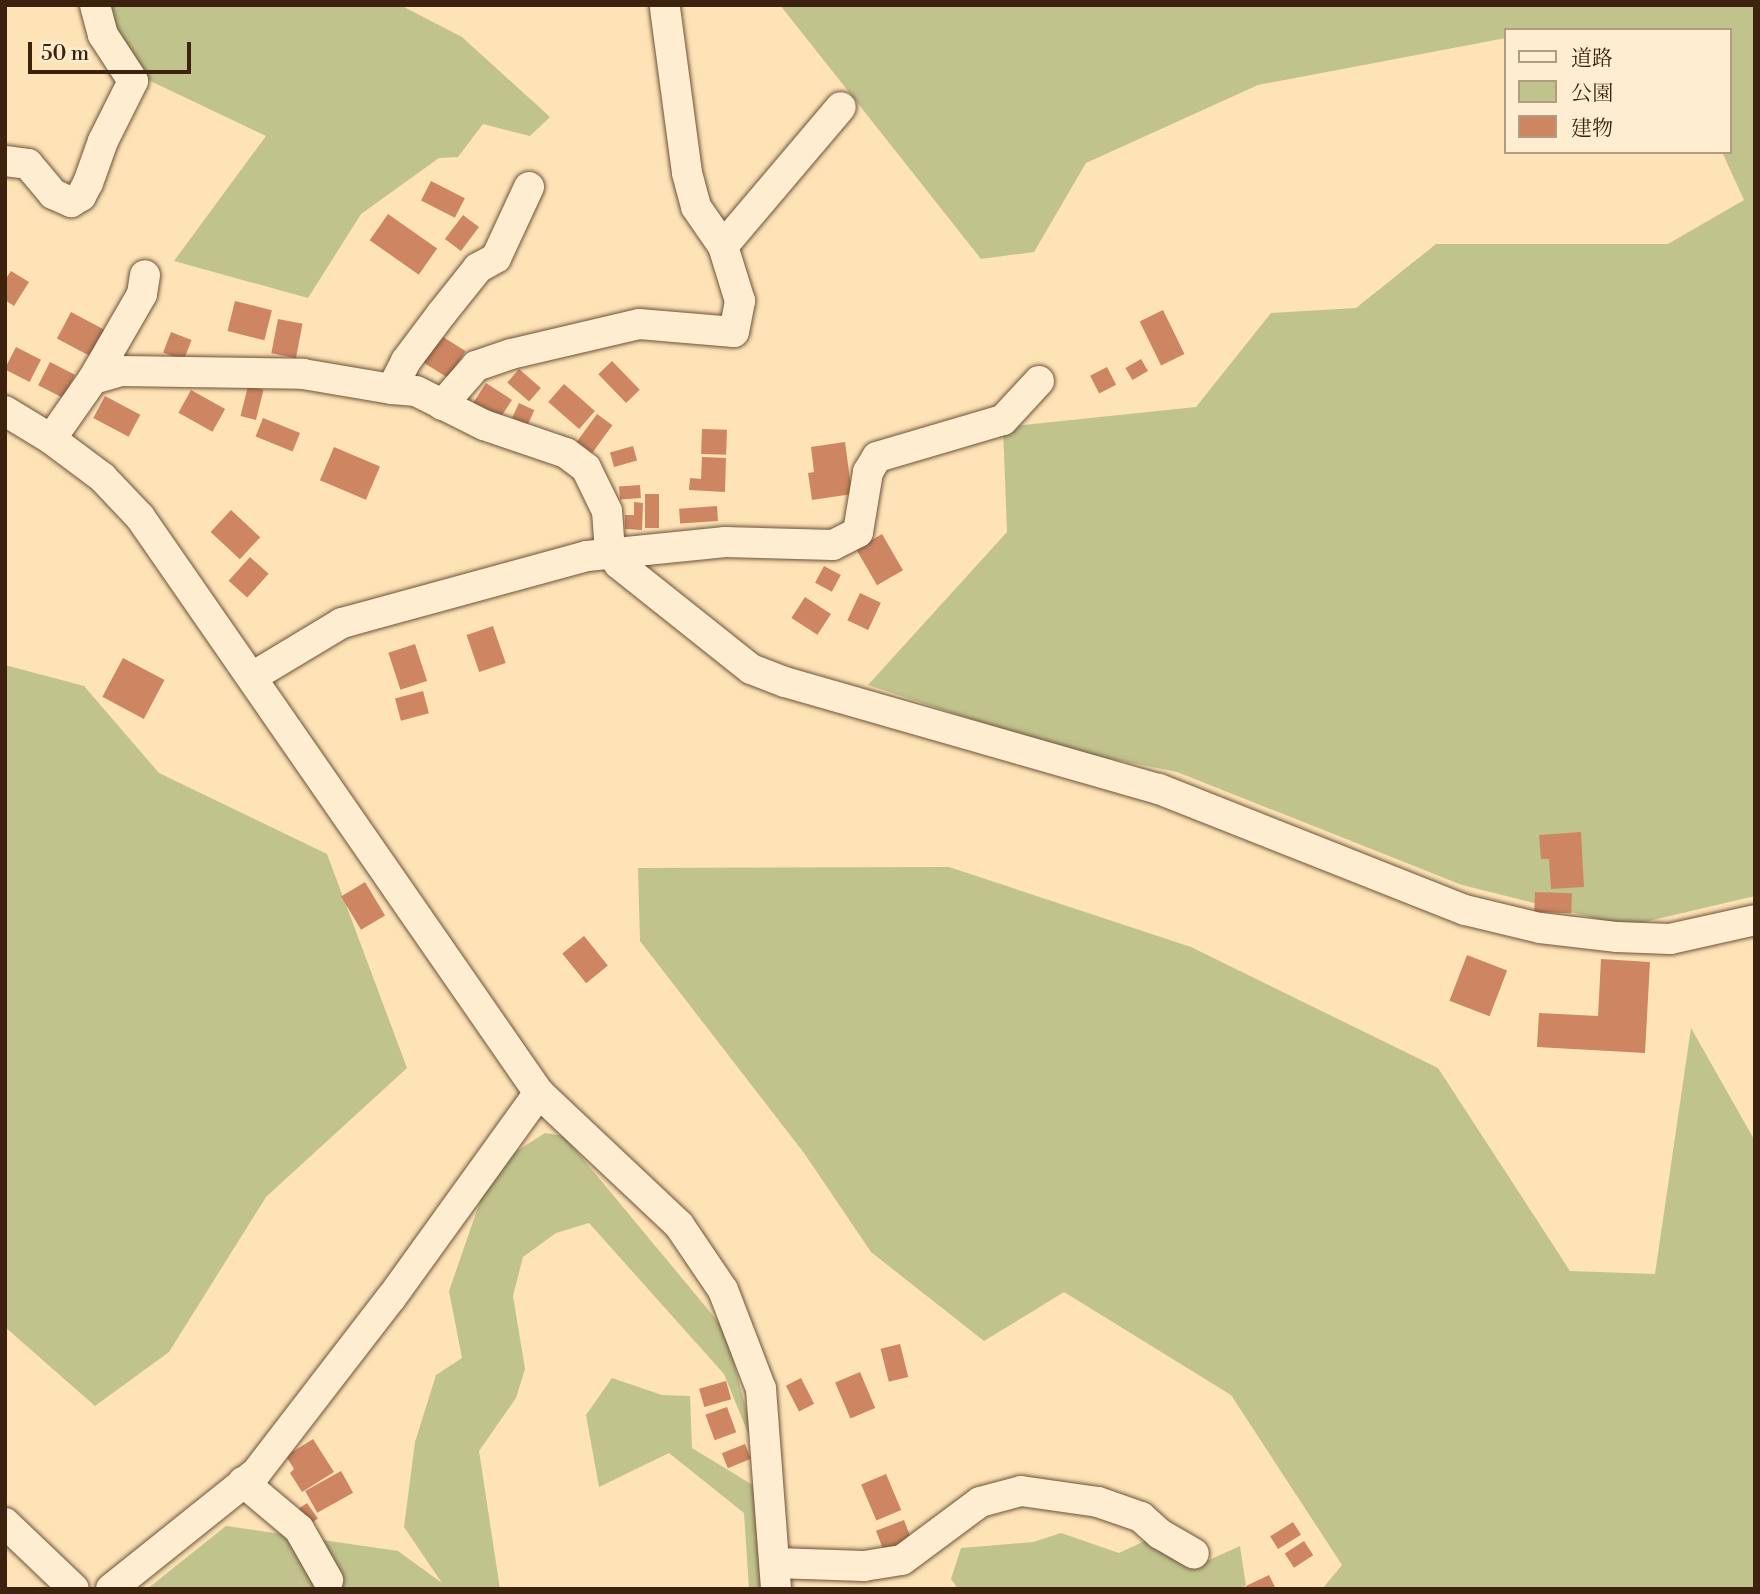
<!DOCTYPE html>
<html>
<head>
<meta charset="utf-8">
<style>
  body { margin:0 }
  #map { position:relative; width:1760px; height:1594px; overflow:hidden; background:#fee3b6; font-family:"Libre Bodoni","Noto Serif JP",serif }
  div>[style] { position:absolute }
  .green>* { inset:0; background:#c1c38d }
  .building>* { inset:0; background:#cd8661; transform-origin:0 0 }
  .roads { filter:drop-shadow(0 0 2px #6d5338) drop-shadow(0 0 2px #6d5338) }
  .minor>* { height:30px; margin:-15px; padding:0 15px; transform-origin:15px; border-radius:15px; background:#feedd0 }
  span { translate:-50% -50%; white-space:nowrap; text-align:center; line-height:1.15; -webkit-text-stroke:5px #feedd0; paint-order:stroke }
  .frame { position:absolute; inset:0; border:7px solid #3d230e; pointer-events:none }
  .legend { position:absolute; left:1504px; top:28px; width:228px; height:126px; box-sizing:border-box; background:#feedd0; border:2px solid #b19c82; margin:0; padding:9px 12px; list-style:none; font-size:21px; color:#3d230e }
  .legend li { display:flex; align-items:center; gap:14px; height:35px }
  .legend b { width:35px; border:2px solid #b19c82 }
  .scale { position:absolute; left:28px; top:42px; width:163px; height:32px; box-sizing:border-box; border:4px solid #3d230e; border-top:0; padding-left:9px; font-size:21px; line-height:24px; white-space:nowrap; color:#3d230e; -webkit-text-stroke:5px #feedd0; paint-order:stroke }
</style>
</head>
<body>
<div id="map">
  <div class="green">
    <i style="clip-path:polygon(98px 5px,400px 5px,462px 37px,550px 117px,530px 136px,483px 124px,458px 157px,439px 158px,361px 214px,308px 298px,174px 261px,266px 136px,123px 68px)"></i>
    <i style="clip-path:polygon(780px 5px,1755px 5px,1755px 896px,1627px 926px,1462px 885px,1177px 772px,1062px 749px,868px 685px,1007px 532px,1003px 427px,1196px 407px,1271px 313px,1356px 308px,1436px 244px,1668px 244px,1744px 200px,1722px 152px,1730px 152px,1730px 30px,1506px 30px,1506px 38px,1258px 85px,1086px 163px,1034px 252px,981px 259px)"></i>
    <i style="clip-path:polygon(5px 665px,84px 686px,159px 773px,327px 854px,407px 1068px,266px 1197px,169px 1352px,95px 1406px,5px 1327px)"></i>
    <i style="clip-path:polygon(949px 867px,1191px 947px,1438px 1068px,1570px 1271px,1655px 1274px,1691px 1028px,1755px 1141px,1755px 1589px,1322px 1589px,1342px 1565px,1231px 1395px,1064px 1292px,984px 1341px,871px 1252px,804px 1153px,640px 941px,638px 868px)"></i>
    <i style="clip-path:polygon(545px 1133px,564px 1136px,725px 1330px,762px 1468px,724px 1374px,589px 1223px,556px 1233px,523px 1257px,513px 1296px,525px 1369px,516px 1398px,479px 1451px,500px 1589px,147px 1589px,226px 1526px,398px 1551px,442px 1583px,404px 1527px,415px 1442px,436px 1375px,462px 1358px,449px 1291px,492px 1167px)"></i>
    <i style="clip-path:polygon(612px 1378px,662px 1395px,690px 1396px,692px 1448px,756px 1487px,767px 1589px,749px 1589px,744px 1513px,669px 1453px,599px 1487px,586px 1415px)"></i>
    <i style="clip-path:polygon(1061px 1533px,1119px 1553px,1160px 1534px,1191px 1568px,1240px 1546px,1246px 1586px,1236px 1589px,958px 1589px,951px 1579px,961px 1548px,1033px 1542px)"></i>
  </div>
  <div class="building">
    <i style="left:431px;top:181px;width:38px;height:22px;rotate:27deg"></i>
    <i style="left:388px;top:214px;width:60px;height:32px;rotate:35deg"></i>
    <i style="left:463px;top:215px;width:20px;height:30px;rotate:37deg"></i>
    <i style="clip-path:polygon(11px 271px,29px 282px,14px 306px,5px 300px,5px 280px)"></i>
    <i style="left:235px;top:301px;width:38px;height:31px;rotate:14deg"></i>
    <i style="left:1163px;top:310px;width:49px;height:26px;rotate:64deg"></i>
    <i style="left:71px;top:312px;width:40px;height:30px;rotate:28deg"></i>
    <i style="left:278px;top:319px;width:25px;height:35px;rotate:11deg"></i>
    <i style="left:171px;top:332px;width:22px;height:22px;rotate:21deg"></i>
    <i style="left:435px;top:332px;width:36px;height:32px;rotate:32deg"></i>
    <i style="left:16px;top:347px;width:28px;height:25px;rotate:27deg"></i>
    <i style="left:1141px;top:359px;width:14px;height:18px;rotate:60deg"></i>
    <i style="left:612px;top:361px;width:40px;height:19px;rotate:46deg"></i>
    <i style="left:50px;top:362px;width:28px;height:26px;rotate:27deg"></i>
    <i style="left:1107px;top:367px;width:20px;height:19px;rotate:63deg"></i>
    <i style="left:519px;top:369px;width:29px;height:18px;rotate:41deg"></i>
    <i style="left:486px;top:383px;width:31px;height:24px;rotate:33deg"></i>
    <i style="left:564px;top:384px;width:41px;height:24px;rotate:41deg"></i>
    <i style="left:248px;top:386px;width:16px;height:31px;rotate:14deg"></i>
    <i style="left:191px;top:390px;width:39px;height:26px;rotate:29deg"></i>
    <i style="left:105px;top:396px;width:40px;height:25px;rotate:28deg"></i>
    <i style="left:519px;top:403px;width:17px;height:16px;rotate:25deg"></i>
    <i style="left:597px;top:414px;width:19px;height:34px;rotate:36deg"></i>
    <i style="left:263px;top:418px;width:40px;height:20px;rotate:22deg"></i>
    <i style="left:702px;top:429px;width:25px;height:25px;rotate:2deg"></i>
    <i style="clip-path:polygon(845px 442px,852px 494px,812px 500px,808px 473px,814px 472px,811px 447px)"></i>
    <i style="left:633px;top:446px;width:15px;height:24px;rotate:74deg"></i>
    <i style="left:334px;top:447px;width:50px;height:36px;rotate:23deg"></i>
    <i style="clip-path:polygon(702px 457px,726px 458px,725px 492px,689px 490px,690px 478px,701px 479px)"></i>
    <i style="left:640px;top:485px;width:13px;height:21px;rotate:86deg"></i>
    <i style="left:645px;top:494px;width:14px;height:34px"></i>
    <i style="clip-path:polygon(634px 502px,643px 503px,642px 530px,625px 529px,625px 515px,634px 515px)"></i>
    <i style="left:717px;top:506px;width:15px;height:38px;rotate:86deg"></i>
    <i style="left:231px;top:510px;width:40px;height:30px;rotate:43deg"></i>
    <i style="left:882px;top:534px;width:42px;height:30px;rotate:60deg"></i>
    <i style="left:250px;top:557px;width:25px;height:32px;rotate:42deg"></i>
    <i style="left:824px;top:566px;width:19px;height:19px;rotate:28deg"></i>
    <i style="left:860px;top:593px;width:23px;height:30px;rotate:25deg"></i>
    <i style="left:805px;top:597px;width:31px;height:25px;rotate:33deg"></i>
    <i style="left:493px;top:626px;width:39px;height:28px;rotate:71deg"></i>
    <i style="left:415px;top:644px;width:39px;height:28px;rotate:72deg"></i>
    <i style="left:123px;top:658px;width:47px;height:44px;rotate:28deg"></i>
    <i style="left:423px;top:691px;width:23px;height:29px;rotate:75deg"></i>
    <i style="clip-path:polygon(1581px 832px,1584px 887px,1551px 889px,1549px 859px,1541px 859px,1539px 835px)"></i>
    <i style="left:365px;top:882px;width:39px;height:28px;rotate:59deg"></i>
    <i style="left:1535px;top:892px;width:37px;height:20px;rotate:2deg"></i>
    <i style="left:584px;top:936px;width:38px;height:28px;rotate:51deg"></i>
    <i style="left:1467px;top:955px;width:43px;height:49px;rotate:21deg"></i>
    <i style="clip-path:polygon(1601px 959px,1650px 962px,1645px 1053px,1537px 1047px,1539px 1013px,1598px 1016px)"></i>
    <i style="left:900px;top:1344px;width:34px;height:20px;rotate:76deg"></i>
    <i style="left:860px;top:1372px;width:39px;height:27px;rotate:67deg"></i>
    <i style="left:801px;top:1378px;width:29px;height:17px;rotate:63deg"></i>
    <i style="left:726px;top:1381px;width:19px;height:28px;rotate:74deg"></i>
    <i style="left:727px;top:1407px;width:27px;height:23px;rotate:70deg"></i>
    <i style="clip-path:polygon(313px 1439px,334px 1472px,302px 1492px,290px 1473px,294px 1469px,286px 1456px)"></i>
    <i style="left:745px;top:1444px;width:16px;height:25px;rotate:68deg"></i>
    <i style="left:341px;top:1471px;width:25px;height:41px;rotate:61deg"></i>
    <i style="left:886px;top:1474px;width:39px;height:27px;rotate:67deg"></i>
    <i style="left:307px;top:1503px;width:19px;height:16px;rotate:55deg"></i>
    <i style="left:904px;top:1520px;width:22px;height:30px;rotate:69deg"></i>
    <i style="left:1293px;top:1522px;width:15px;height:27px;rotate:58deg"></i>
    <i style="left:1304px;top:1541px;width:17px;height:23px;rotate:57deg"></i>
    <i style="clip-path:polygon(1269px 1575px,1276px 1589px,1247px 1589px,1246px 1586px)"></i>
  </div>
  <div class="roads">
    <div class="minor">
      <i style="left:665px;top:8px;width:166px;rotate:82.4deg"></i>
      <i style="left:687px;top:173px;width:35px;rotate:75deg"></i>
      <i style="left:696px;top:207px;width:47px;rotate:55.3deg"></i>
      <i style="left:5px;top:161px;width:23px;rotate:7deg"></i>
      <i style="left:28px;top:164px;width:39px;rotate:50deg"></i>
      <i style="left:53px;top:194px;width:20px;rotate:24deg"></i>
      <i style="left:71px;top:202px;width:12px;rotate:-31deg"></i>
      <i style="left:81px;top:196px;width:15px;rotate:-62deg"></i>
      <i style="left:88px;top:183px;width:45px;rotate:-70.3deg"></i>
      <i style="left:103px;top:141px;width:67px;rotate:-63.4deg"></i>
      <i style="left:133px;top:81px;width:55px;rotate:-123.1deg"></i>
      <i style="left:103px;top:35px;width:31px;rotate:-105deg"></i>
      <i style="left:529px;top:187px;width:78px;rotate:114.9deg"></i>
      <i style="left:496px;top:258px;width:21px;rotate:151deg"></i>
      <i style="left:478px;top:268px;width:58px;rotate:128.7deg"></i>
      <i style="left:442px;top:313px;width:60px;rotate:126.9deg"></i>
      <i style="left:406px;top:361px;width:31px;rotate:117deg"></i>
      <i style="left:392px;top:389px;width:24px;rotate:5deg"></i>
      <i style="left:416px;top:391px;width:76px;rotate:26.6deg"></i>
      <i style="left:484px;top:425px;width:87px;rotate:18.9deg"></i>
      <i style="left:566px;top:453px;width:25px;rotate:37deg"></i>
      <i style="left:586px;top:468px;width:48px;rotate:64deg"></i>
      <i style="left:607px;top:511px;width:41px;rotate:85.8deg"></i>
      <i style="left:610px;top:552px;width:15px;rotate:53deg"></i>
      <i style="left:619px;top:564px;width:169px;rotate:38.5deg"></i>
      <i style="left:751px;top:669px;width:36px;rotate:21deg"></i>
      <i style="left:785px;top:682px;width:389px;rotate:16deg"></i>
      <i style="left:1159px;top:789px;width:329px;rotate:21.6deg"></i>
      <i style="left:1465px;top:910px;width:77px;rotate:13.5deg"></i>
      <i style="left:1540px;top:928px;width:78px;rotate:6.7deg"></i>
      <i style="left:1617px;top:937px;width:53px;rotate:2.2deg"></i>
      <i style="left:1670px;top:939px;width:87px;rotate:-12.6deg"></i>
      <i style="left:93px;top:379px;width:98px;rotate:-60deg"></i>
      <i style="left:142px;top:294px;width:19px;rotate:-81deg"></i>
      <i style="left:442px;top:405px;width:52px;rotate:-48.9deg"></i>
      <i style="left:476px;top:366px;width:37px;rotate:-19deg"></i>
      <i style="left:511px;top:354px;width:131px;rotate:-13.2deg"></i>
      <i style="left:639px;top:324px;width:95px;rotate:4.8deg"></i>
      <i style="left:734px;top:332px;width:32px;rotate:-79deg"></i>
      <i style="left:740px;top:301px;width:58px;rotate:-107.2deg"></i>
      <i style="left:723px;top:246px;width:182px;rotate:-49.7deg"></i>
      <i style="left:5px;top:411px;width:54px;rotate:31.3deg"></i>
      <i style="left:51px;top:439px;width:64px;rotate:36.7deg"></i>
      <i style="left:102px;top:477px;width:55px;rotate:46.5deg"></i>
      <i style="left:140px;top:517px;width:701px;rotate:55.29deg"></i>
      <i style="left:539px;top:1093px;width:192px;rotate:43.3deg"></i>
      <i style="left:679px;top:1225px;width:78px;rotate:55.9deg"></i>
      <i style="left:723px;top:1290px;width:106px;rotate:69deg"></i>
      <i style="left:761px;top:1389px;width:201px;rotate:85.7deg"></i>
      <i style="left:51px;top:439px;width:73px;rotate:-55deg"></i>
      <i style="left:93px;top:379px;width:29px;rotate:-16deg"></i>
      <i style="left:121px;top:371px;width:182px;rotate:0.9deg"></i>
      <i style="left:303px;top:374px;width:90px;rotate:9.6deg"></i>
      <i style="left:252px;top:677px;width:105px;rotate:-31deg"></i>
      <i style="left:342px;top:623px;width:254px;rotate:-15.3deg"></i>
      <i style="left:587px;top:556px;width:139px;rotate:-5.8deg"></i>
      <i style="left:725px;top:542px;width:108px;rotate:1.6deg"></i>
      <i style="left:833px;top:545px;width:28px;rotate:-27deg"></i>
      <i style="left:858px;top:532px;width:61px;rotate:-80.5deg"></i>
      <i style="left:868px;top:472px;width:17px;rotate:-59deg"></i>
      <i style="left:877px;top:457px;width:131px;rotate:-16.4deg"></i>
      <i style="left:1003px;top:420px;width:53px;rotate:-47.3deg"></i>
      <i style="left:243px;top:1482px;width:73px;rotate:40deg"></i>
      <i style="left:299px;top:1529px;width:59px;rotate:60.4deg"></i>
      <i style="left:5px;top:1523px;width:95px;rotate:43.7deg"></i>
      <i style="left:776px;top:1563px;width:88px;rotate:2deg"></i>
      <i style="left:864px;top:1566px;width:38px;rotate:-9deg"></i>
      <i style="left:902px;top:1560px;width:97px;rotate:-36.6deg"></i>
      <i style="left:980px;top:1502px;width:42px;rotate:-15deg"></i>
      <i style="left:1021px;top:1491px;width:78px;rotate:8.1deg"></i>
      <i style="left:1098px;top:1502px;width:46px;rotate:19.2deg"></i>
      <i style="left:1141px;top:1517px;width:25px;rotate:42deg"></i>
      <i style="left:1160px;top:1534px;width:39px;rotate:30deg"></i>
      <i style="left:111px;top:1589px;width:186px;rotate:-38.7deg"></i>
      <i style="left:256px;top:1473px;width:221px;rotate:-52.4deg"></i>
      <i style="left:391px;top:1298px;width:253px;rotate:-54.2deg"></i>
    </div>
  </div>
  <div class="frame"></div>
  <ul class="legend">
  <li><b style="height:9px;background:#feedd0"></b>道路</li>
  <li><b style="height:19px;background:#c1c38d"></b>公園</li>
  <li><b style="height:19px;background:#cd8661"></b>建物</li>
  </ul>
  <div class="scale">50 m</div>
</div>
</body>
</html>
